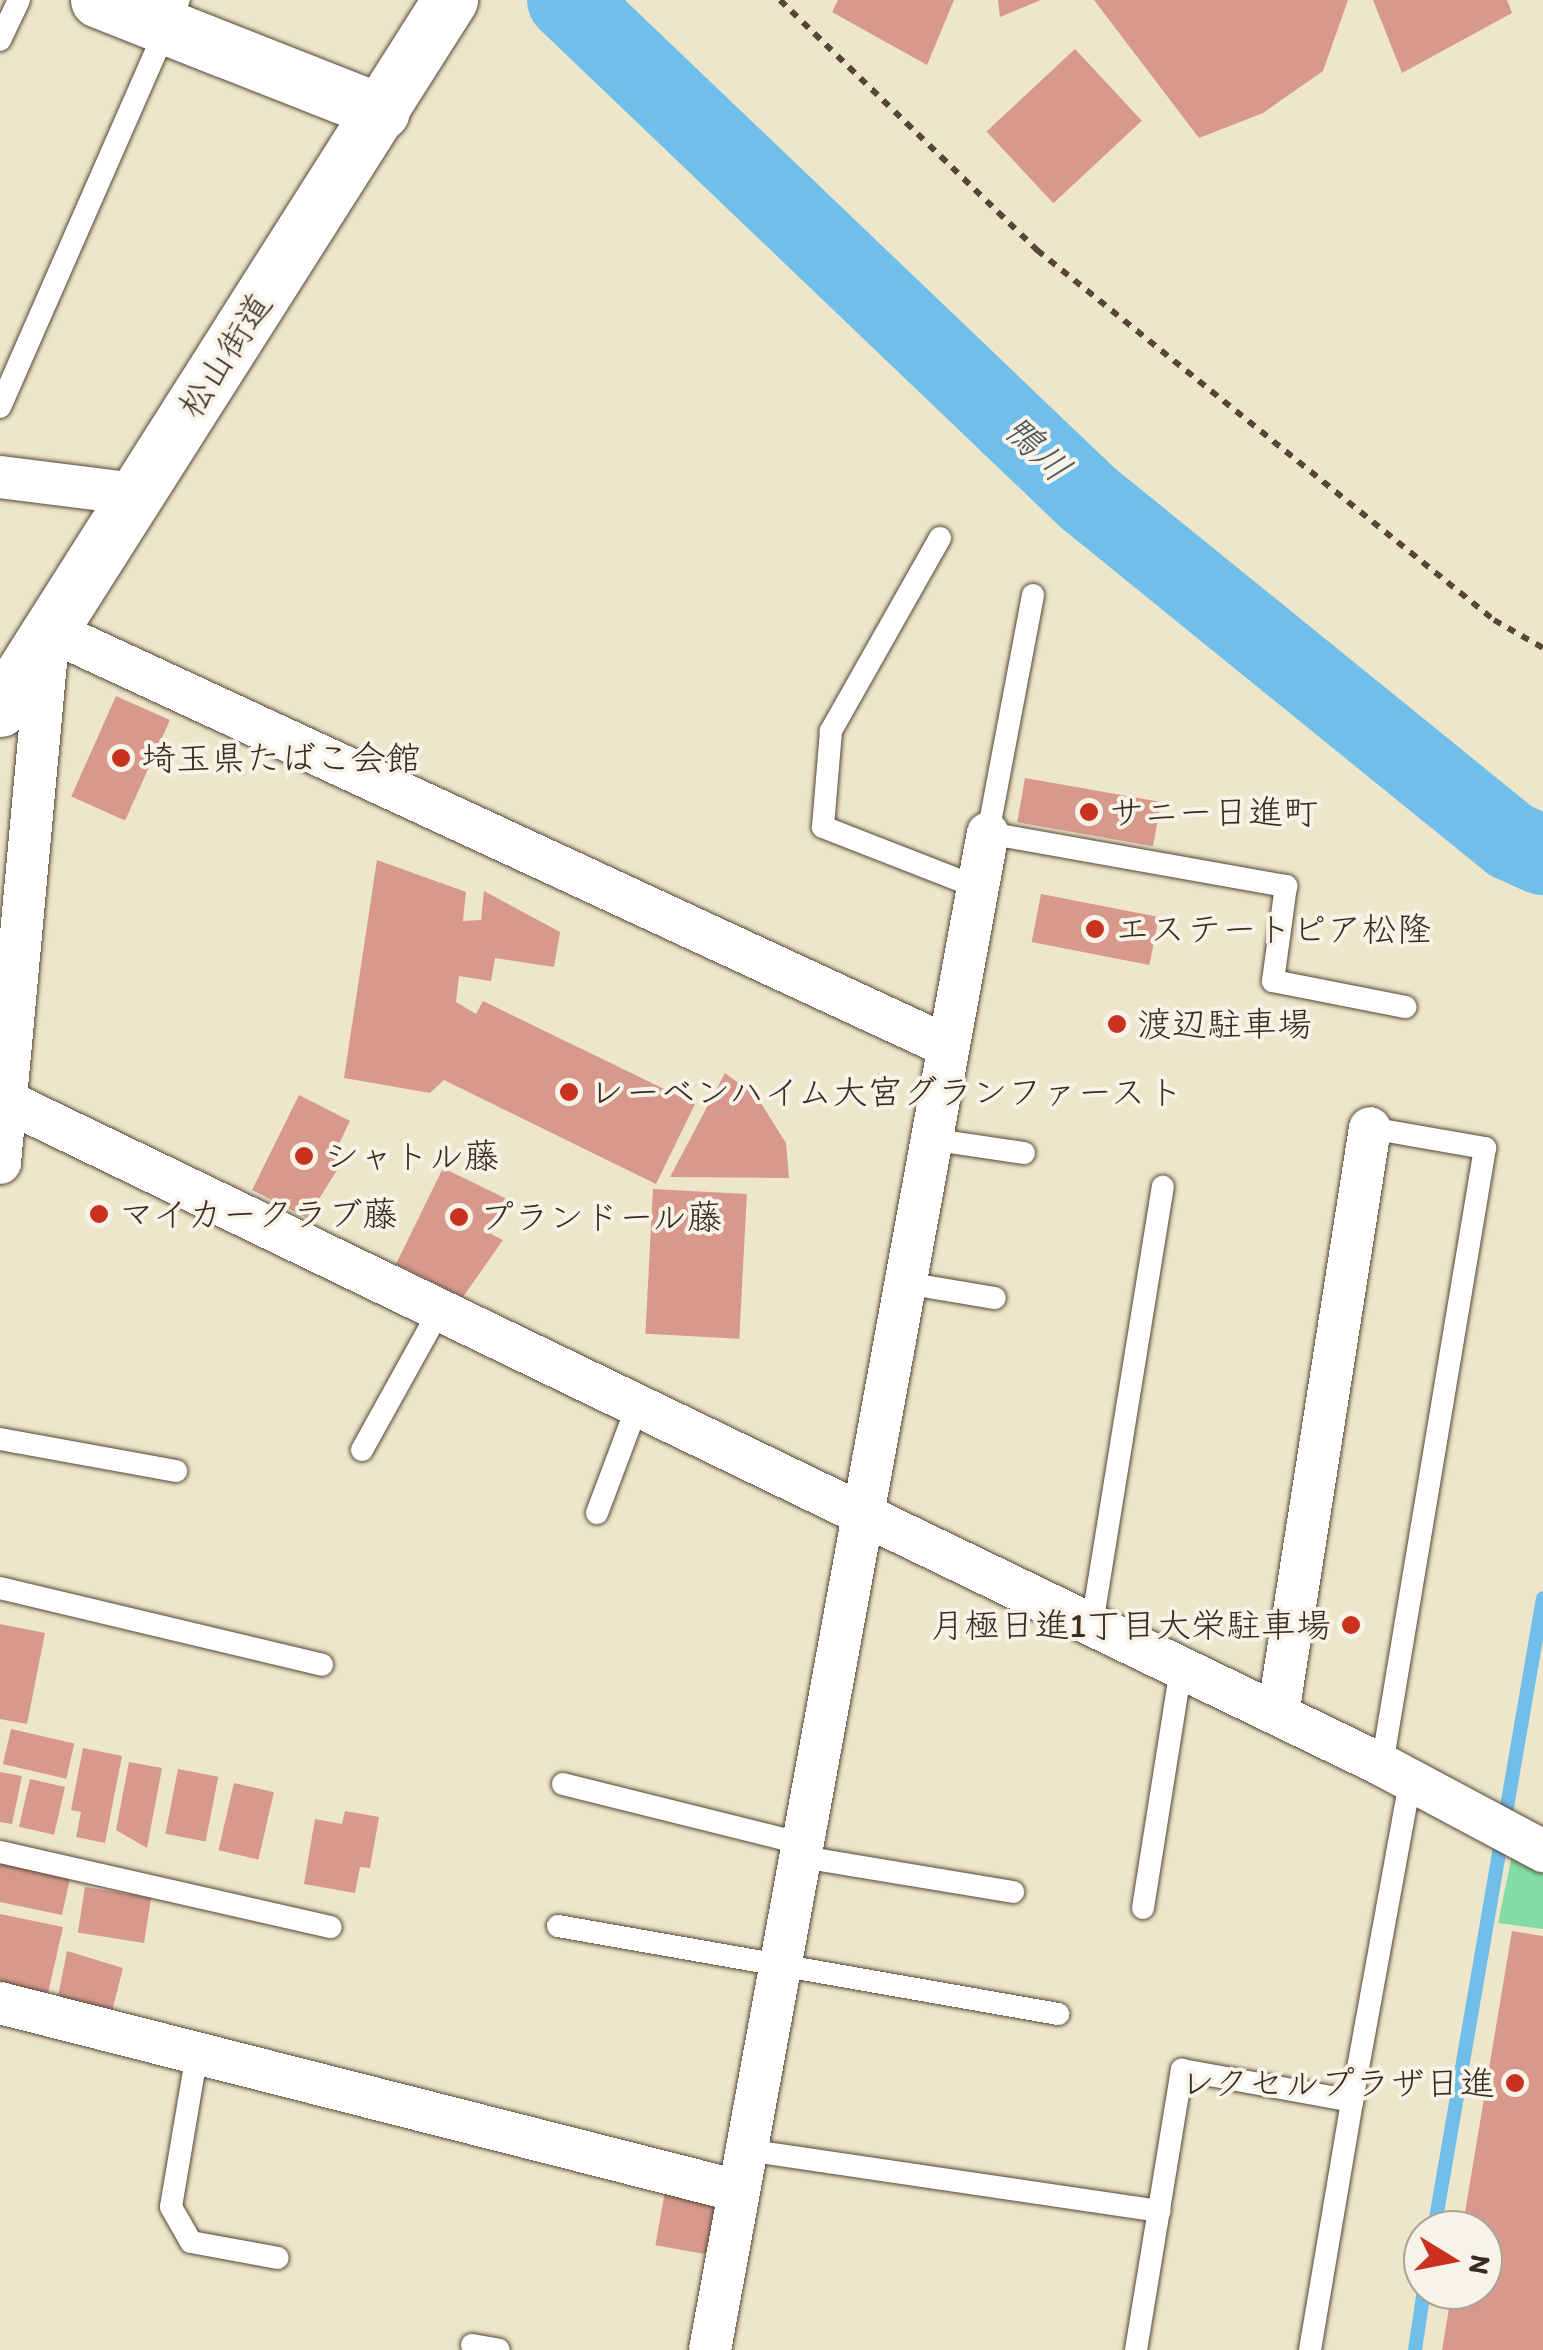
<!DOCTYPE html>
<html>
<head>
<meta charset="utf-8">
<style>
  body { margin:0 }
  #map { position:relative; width:1543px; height:2350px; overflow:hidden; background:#ede6ca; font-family:Itim,"Klee One",sans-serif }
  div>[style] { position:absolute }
  .green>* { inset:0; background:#82dca3 }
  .stream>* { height:14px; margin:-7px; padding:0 7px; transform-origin:7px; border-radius:7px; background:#6fbfea }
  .river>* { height:80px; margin:-40px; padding:0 40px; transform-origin:40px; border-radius:40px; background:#6fbfea }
  .building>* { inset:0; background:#d6998c; transform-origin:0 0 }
  .path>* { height:6px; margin-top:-3px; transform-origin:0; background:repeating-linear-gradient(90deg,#564638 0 8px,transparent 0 16px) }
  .roads { filter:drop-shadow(0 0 2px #564638) drop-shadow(0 0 2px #564638) }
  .service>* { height:22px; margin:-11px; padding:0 11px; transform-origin:11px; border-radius:11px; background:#fff }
  .minor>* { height:42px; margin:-21px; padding:0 21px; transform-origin:21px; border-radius:21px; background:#fff }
  .tertiary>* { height:55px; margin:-27.5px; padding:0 27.5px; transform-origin:27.5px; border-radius:27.5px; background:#fff }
  .secondary>* { height:55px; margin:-27.5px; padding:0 27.5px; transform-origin:27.5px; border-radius:27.5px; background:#fff }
  .dots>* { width:28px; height:28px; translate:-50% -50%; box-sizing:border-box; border:5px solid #f7f3e8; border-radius:50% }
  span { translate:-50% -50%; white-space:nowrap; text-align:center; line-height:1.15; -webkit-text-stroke:8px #f7f3e8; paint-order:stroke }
  .street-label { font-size:35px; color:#3b2a1e }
  .poi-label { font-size:35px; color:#3b2a1e }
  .left { translate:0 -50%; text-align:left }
  .right { translate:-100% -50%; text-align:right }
  .water-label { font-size:38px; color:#4b575b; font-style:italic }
  .north { position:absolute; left:1403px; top:2210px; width:100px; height:100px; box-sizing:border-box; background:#f7f3e8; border:2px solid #aca397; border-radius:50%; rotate:100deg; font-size:28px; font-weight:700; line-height:40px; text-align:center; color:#3b2a1e }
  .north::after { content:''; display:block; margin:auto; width:35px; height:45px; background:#c8321e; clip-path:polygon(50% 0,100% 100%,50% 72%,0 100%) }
</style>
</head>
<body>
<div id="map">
  <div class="green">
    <i style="clip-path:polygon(1513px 1851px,1543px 1866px,1543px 1929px,1498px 1923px)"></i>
  </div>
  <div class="stream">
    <i style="left:1434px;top:2230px;width:641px;rotate:-80.21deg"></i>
    <i style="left:1415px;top:2350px;width:61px;rotate:-81.5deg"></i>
  </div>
  <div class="river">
    <i style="left:567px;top:0;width:721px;rotate:43.71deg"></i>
    <i style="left:1088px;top:498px;width:545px;rotate:39.04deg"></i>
    <i style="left:1511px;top:841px;width:35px;rotate:24deg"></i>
  </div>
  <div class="building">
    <i style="clip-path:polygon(838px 0,954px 0,927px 65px,832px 12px)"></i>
    <i style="clip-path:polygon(998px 0,1041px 0,1000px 17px)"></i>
    <i style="clip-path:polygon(1094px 0,1348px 0,1323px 71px,1263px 113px,1199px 138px)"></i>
    <i style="clip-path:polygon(1373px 0,1507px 0,1512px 13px,1402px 73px)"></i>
    <i style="left:1075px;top:49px;width:98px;height:121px;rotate:47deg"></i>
    <i style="left:116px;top:696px;width:59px;height:110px;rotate:24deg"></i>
    <i style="left:1025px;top:778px;width:138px;height:45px;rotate:10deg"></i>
    <i style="clip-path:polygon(377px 860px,466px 892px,463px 921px,481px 920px,484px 891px,560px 932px,554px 967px,495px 958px,491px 981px,459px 976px,456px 1002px,476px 1014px,483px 1001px,695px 1104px,656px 1184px,444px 1080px,430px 1093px,344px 1078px)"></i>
    <i style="left:1041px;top:894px;width:120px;height:49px;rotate:11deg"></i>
    <i style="clip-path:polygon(725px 1073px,757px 1097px,786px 1143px,789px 1178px,670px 1177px)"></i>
    <i style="clip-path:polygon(299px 1095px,350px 1121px,334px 1154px,344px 1159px,307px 1218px,252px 1190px)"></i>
    <i style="clip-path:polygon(443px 1168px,507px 1199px,491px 1234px,503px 1240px,463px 1297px,396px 1264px)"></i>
    <i style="left:653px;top:1189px;width:94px;height:145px;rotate:3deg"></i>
    <i style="clip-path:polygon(0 1624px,45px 1633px,27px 1724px,0 1719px)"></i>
    <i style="left:11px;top:1729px;width:65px;height:36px;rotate:13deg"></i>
    <i style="clip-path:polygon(83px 1748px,122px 1756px,105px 1843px,76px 1837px,81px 1812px,71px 1810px)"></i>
    <i style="clip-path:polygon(129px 1762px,162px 1768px,147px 1848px,116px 1830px)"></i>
    <i style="left:178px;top:1769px;width:41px;height:66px;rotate:11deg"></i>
    <i style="clip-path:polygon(0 1772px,22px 1776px,12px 1824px,0 1822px)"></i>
    <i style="left:30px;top:1779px;width:36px;height:49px;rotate:13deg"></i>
    <i style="left:234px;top:1783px;width:41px;height:69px;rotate:13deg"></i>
    <i style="clip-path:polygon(345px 1811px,379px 1817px,370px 1868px,360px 1867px,355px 1893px,304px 1884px,315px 1819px,342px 1824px)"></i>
    <i style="clip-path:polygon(0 1861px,70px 1878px,62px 1915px,0 1902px)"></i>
    <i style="left:85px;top:1887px;width:67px;height:46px;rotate:9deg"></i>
    <i style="clip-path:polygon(0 1914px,63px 1927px,48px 1993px,0 1983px)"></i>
    <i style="clip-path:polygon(1512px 1931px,1543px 1936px,1543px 2350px,1442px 2350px,1452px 2290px,1483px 2290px,1483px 2230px,1462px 2230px)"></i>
    <i style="clip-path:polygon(67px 1951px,123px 1968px,111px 2015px,56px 2006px)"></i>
    <i style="left:665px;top:2191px;width:59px;height:55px;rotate:10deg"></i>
  </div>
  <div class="path">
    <i style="left:780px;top:0;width:359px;rotate:44.2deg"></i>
    <i style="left:1037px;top:250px;width:588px;rotate:38.99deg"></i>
    <i style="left:1494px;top:620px;width:56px;rotate:29.7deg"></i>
  </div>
  <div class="roads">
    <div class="service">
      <i style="left:0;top:40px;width:44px;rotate:-64.6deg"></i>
      <i style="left:0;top:407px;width:445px;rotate:-66.3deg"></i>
      <i style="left:940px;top:538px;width:222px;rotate:119.5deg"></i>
      <i style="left:831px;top:731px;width:96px;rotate:94.8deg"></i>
      <i style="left:823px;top:827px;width:165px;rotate:21.3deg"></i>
      <i style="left:1033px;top:595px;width:242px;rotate:100.7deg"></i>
      <i style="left:988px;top:833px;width:303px;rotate:10.1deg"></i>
      <i style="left:1286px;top:886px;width:96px;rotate:97.8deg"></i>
      <i style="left:1273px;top:981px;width:135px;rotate:11.1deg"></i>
      <i style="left:1370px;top:1128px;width:117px;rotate:9.9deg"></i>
      <i style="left:1485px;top:1148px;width:626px;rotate:99.48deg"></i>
      <i style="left:929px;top:1139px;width:96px;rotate:8.4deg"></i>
      <i style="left:905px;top:1283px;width:91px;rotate:9.5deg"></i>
      <i style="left:0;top:1439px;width:179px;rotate:10.3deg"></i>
      <i style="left:362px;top:1450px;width:161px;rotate:-61deg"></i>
      <i style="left:597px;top:1513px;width:116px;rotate:-69.4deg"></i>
      <i style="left:0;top:1588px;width:331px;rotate:13.4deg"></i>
      <i style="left:1092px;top:1624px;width:443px;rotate:-80.8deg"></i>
      <i style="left:563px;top:1784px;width:248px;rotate:14deg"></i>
      <i style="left:0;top:1852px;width:339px;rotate:12.8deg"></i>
      <i style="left:802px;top:1857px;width:214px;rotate:9.4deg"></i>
      <i style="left:1143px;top:1908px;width:244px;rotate:-81deg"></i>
      <i style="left:558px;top:1926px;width:508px;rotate:9.98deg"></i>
      <i style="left:197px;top:2053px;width:156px;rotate:99.6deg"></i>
      <i style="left:171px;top:2207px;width:40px;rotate:60.3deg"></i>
      <i style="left:191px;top:2242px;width:88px;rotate:10.4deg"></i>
      <i style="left:746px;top:2150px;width:418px;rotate:8.4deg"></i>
      <i style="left:472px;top:2345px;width:27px;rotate:10deg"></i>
      <i style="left:1136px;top:2350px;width:284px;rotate:-80.7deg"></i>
      <i style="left:1182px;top:2070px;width:173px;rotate:10.3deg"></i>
      <i style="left:1352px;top:2101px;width:325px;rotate:-79.7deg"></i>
      <i style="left:1310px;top:2350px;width:253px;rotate:-80.4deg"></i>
    </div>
    <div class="minor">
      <i style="left:0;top:477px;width:136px;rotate:7.2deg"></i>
      <i style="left:0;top:1098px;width:1535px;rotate:25.76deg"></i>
      <i style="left:1382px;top:1765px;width:183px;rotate:28.1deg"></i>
      <i style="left:0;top:1163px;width:535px;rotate:-84.75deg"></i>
      <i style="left:49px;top:630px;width:987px;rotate:24.85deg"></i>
      <i style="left:1278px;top:1714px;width:593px;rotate:-81.08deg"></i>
      <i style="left:0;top:2003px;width:762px;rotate:14.29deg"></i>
      <i style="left:710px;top:2350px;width:1542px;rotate:-79.62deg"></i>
    </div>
    <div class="tertiary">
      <i style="left:98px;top:0;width:305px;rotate:21.5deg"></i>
    </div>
    <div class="secondary">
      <i style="left:0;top:709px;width:840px;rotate:-57.6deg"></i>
    </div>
  </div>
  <div class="dots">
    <i style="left:121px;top:758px;background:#c8321e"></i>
    <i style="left:1089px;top:812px;background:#c8321e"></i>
    <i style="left:1095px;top:929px;background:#c8321e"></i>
    <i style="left:1117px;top:1024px;background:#c8321e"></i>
    <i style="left:569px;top:1092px;background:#c8321e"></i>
    <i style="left:304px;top:1156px;background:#c8321e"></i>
    <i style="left:99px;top:1214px;background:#c8321e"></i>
    <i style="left:459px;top:1217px;background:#c8321e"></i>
    <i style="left:1351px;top:1625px;background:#c8321e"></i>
    <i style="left:1515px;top:2083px;background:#c8321e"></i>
  </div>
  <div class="street-label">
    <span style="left:225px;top:355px;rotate:-57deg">松山街道</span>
  </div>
  <div class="poi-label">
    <span class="left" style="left:141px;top:758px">埼玉県たばこ会館</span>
    <span class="left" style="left:1109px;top:812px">サニー日進町</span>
    <span class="left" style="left:1115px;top:929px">エステートピア松隆</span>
    <span class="left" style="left:1137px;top:1024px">渡辺駐車場</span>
    <span class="left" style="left:589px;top:1092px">レーベンハイム大宮グランファースト</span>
    <span class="left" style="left:324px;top:1156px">シャトル藤</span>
    <span class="left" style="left:119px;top:1214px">マイカークラブ藤</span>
    <span class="left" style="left:479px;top:1217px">プランドール藤</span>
    <span class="right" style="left:1331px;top:1625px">月極日進1丁目大栄駐車場</span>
    <span class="right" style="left:1495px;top:2083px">レクセルプラザ日進</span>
  </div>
  <div class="water-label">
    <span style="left:1037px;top:449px;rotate:44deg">鴨川</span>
  </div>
  <div class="north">N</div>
</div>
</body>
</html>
